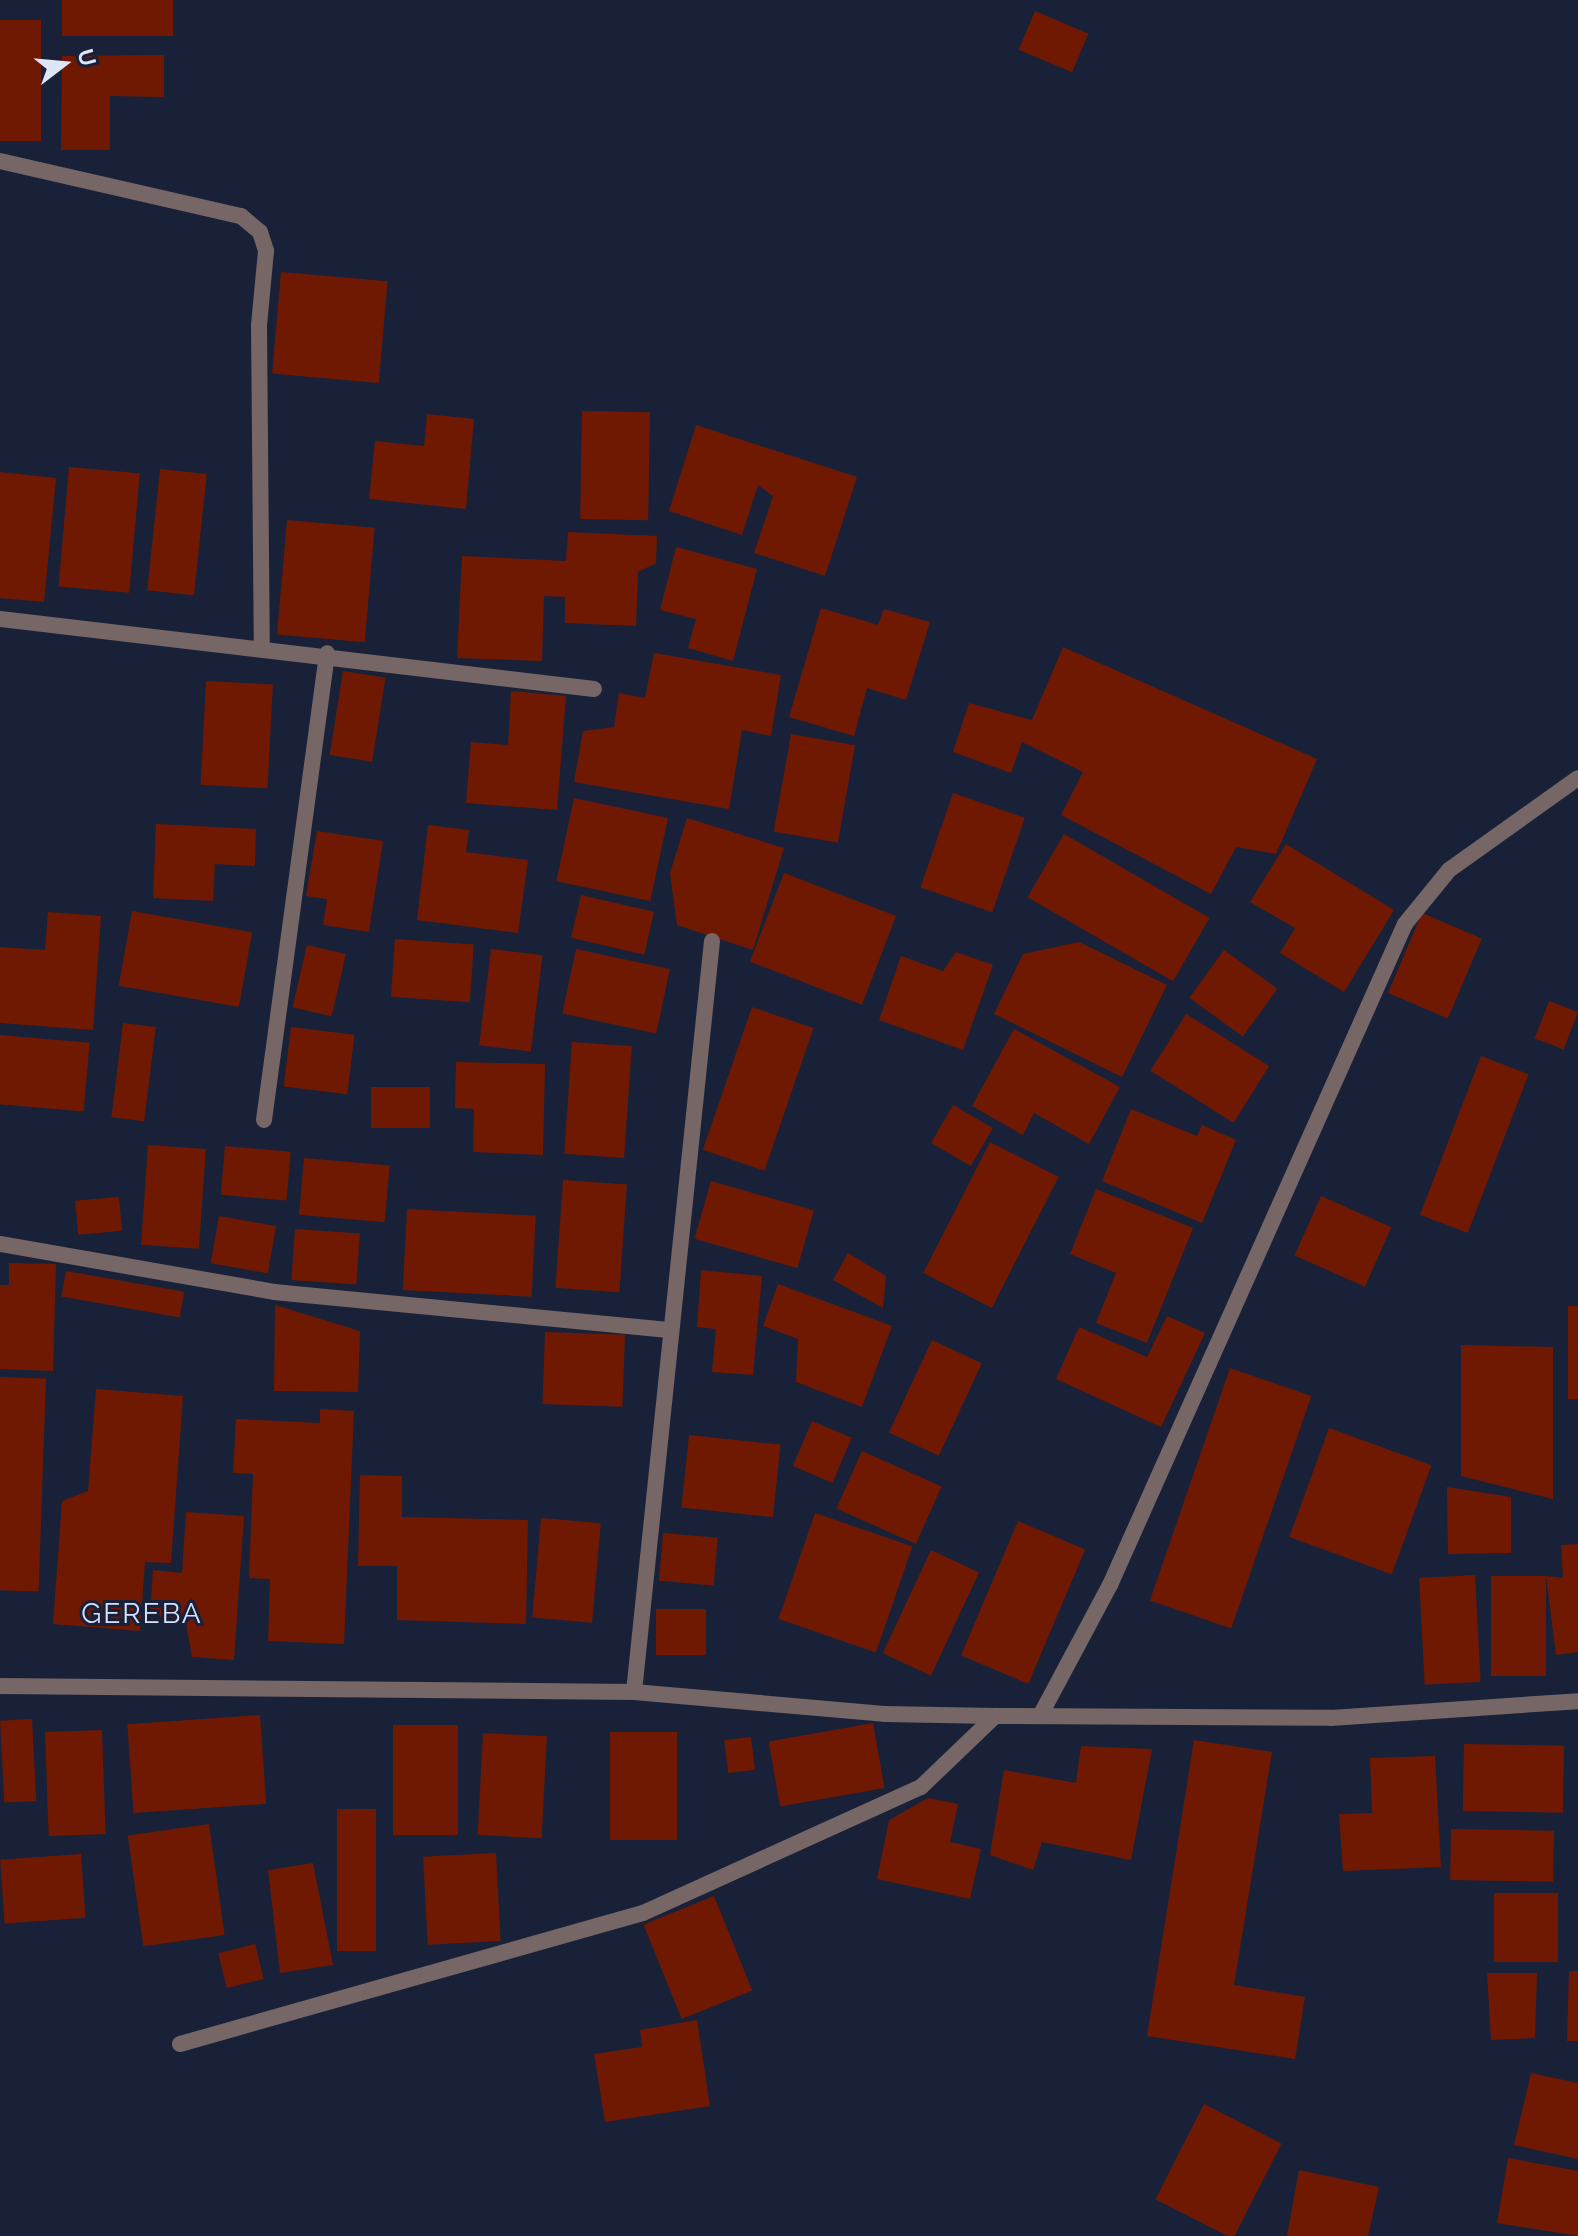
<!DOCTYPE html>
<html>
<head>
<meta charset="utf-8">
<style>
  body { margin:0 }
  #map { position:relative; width:1578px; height:2236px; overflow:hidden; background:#192139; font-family:Raleway,sans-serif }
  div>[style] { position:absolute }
  .building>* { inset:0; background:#6f1903; transform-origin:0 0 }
  .minor>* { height:16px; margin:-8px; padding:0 8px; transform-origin:8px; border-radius:8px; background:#766665 }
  span { translate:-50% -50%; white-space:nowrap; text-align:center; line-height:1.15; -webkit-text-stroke:6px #192139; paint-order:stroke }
  .quarter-label { font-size:28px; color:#d7e1fb; letter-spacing:2px }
  .north { position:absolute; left:24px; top:24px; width:80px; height:80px; -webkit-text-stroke:6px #192139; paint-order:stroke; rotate:74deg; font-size:22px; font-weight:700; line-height:32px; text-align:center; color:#dee5f5 }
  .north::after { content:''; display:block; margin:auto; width:28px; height:36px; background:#dee5f5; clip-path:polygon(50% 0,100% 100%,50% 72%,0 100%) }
</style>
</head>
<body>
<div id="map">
  <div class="building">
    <i style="left:62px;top:0;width:111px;height:36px"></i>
    <i style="left:1035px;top:11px;width:58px;height:42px;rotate:23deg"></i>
    <i style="left:0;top:20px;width:41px;height:121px"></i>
    <i style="clip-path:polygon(164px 55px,164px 97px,110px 96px,110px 150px,61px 150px,62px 56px)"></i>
    <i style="left:281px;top:272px;width:107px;height:102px;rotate:5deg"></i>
    <i style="left:582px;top:411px;width:68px;height:108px;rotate:1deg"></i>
    <i style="clip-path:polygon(427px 414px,474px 419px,466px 509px,369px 499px,375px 441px,424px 446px)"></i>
    <i style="clip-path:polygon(696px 425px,857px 477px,825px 576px,754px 553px,773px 496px,758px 485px,742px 535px,669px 511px)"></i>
    <i style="left:69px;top:467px;width:71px;height:120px;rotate:5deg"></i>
    <i style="left:160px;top:469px;width:47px;height:122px;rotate:6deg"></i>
    <i style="clip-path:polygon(0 472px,56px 478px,44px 602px,0 598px)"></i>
    <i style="left:287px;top:520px;width:88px;height:115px;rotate:5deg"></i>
    <i style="clip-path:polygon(568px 532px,657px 536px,656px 563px,638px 572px,636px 626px,565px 623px,565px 597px,544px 596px,542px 661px,457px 658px,462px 556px,566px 561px)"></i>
    <i style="clip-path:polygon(676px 547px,757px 569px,733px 661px,688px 648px,696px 619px,660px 610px)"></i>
    <i style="clip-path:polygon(821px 608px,878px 625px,884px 609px,930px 622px,906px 700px,867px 688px,854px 736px,789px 717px)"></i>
    <i style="clip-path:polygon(1063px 647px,1317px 759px,1276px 854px,1236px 847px,1211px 894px,1061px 815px,1083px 772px,1022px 742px,1011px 773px,953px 752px,969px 703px,1032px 720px)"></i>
    <i style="clip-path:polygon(654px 653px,781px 675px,771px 736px,742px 730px,729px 809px,574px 782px,583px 731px,614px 727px,619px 693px,645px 698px)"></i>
    <i style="left:343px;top:671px;width:43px;height:85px;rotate:9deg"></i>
    <i style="left:206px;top:681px;width:67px;height:104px;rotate:3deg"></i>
    <i style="clip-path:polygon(511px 691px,566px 696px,557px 810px,466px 803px,471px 742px,508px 745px)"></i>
    <i style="left:791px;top:734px;width:65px;height:99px;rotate:10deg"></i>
    <i style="left:953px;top:793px;width:76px;height:100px;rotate:19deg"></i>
    <i style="left:574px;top:798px;width:96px;height:85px;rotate:12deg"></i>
    <i style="clip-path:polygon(687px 818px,784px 848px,753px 950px,677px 925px,670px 873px)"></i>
    <i style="clip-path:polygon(156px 824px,256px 829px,255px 866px,215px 864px,213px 901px,153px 898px)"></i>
    <i style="clip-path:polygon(428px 825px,469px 830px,466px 852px,528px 860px,518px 933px,417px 920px)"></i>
    <i style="clip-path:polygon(317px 831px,383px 841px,369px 932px,323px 925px,327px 899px,306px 896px)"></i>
    <i style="left:1064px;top:834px;width:168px;height:73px;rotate:30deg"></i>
    <i style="clip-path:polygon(1286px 844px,1394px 910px,1344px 992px,1280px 953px,1295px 928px,1250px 902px)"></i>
    <i style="left:784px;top:873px;width:120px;height:95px;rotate:21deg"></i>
    <i style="left:581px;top:895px;width:75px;height:44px;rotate:13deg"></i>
    <i style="left:132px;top:911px;width:122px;height:76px;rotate:10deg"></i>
    <i style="clip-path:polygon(48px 912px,101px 916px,93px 1030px,0 1023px,0 947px,45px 950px)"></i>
    <i style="left:1422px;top:913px;width:65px;height:87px;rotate:23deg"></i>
    <i style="left:395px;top:939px;width:79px;height:58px;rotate:4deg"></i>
    <i style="clip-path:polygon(1079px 942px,1167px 985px,1122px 1077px,994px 1014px,1023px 954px)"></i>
    <i style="left:307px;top:945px;width:40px;height:64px;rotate:13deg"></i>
    <i style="left:491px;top:949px;width:52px;height:97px;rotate:7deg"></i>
    <i style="left:576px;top:949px;width:96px;height:66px;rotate:12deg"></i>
    <i style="left:1224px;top:950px;width:66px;height:59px;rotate:36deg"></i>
    <i style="clip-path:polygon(956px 952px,993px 965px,963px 1050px,879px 1020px,901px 956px,943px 971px)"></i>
    <i style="left:1549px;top:1001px;width:31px;height:40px;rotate:21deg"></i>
    <i style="left:752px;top:1007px;width:65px;height:151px;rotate:19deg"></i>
    <i style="left:1186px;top:1014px;width:98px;height:67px;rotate:32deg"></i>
    <i style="left:123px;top:1023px;width:33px;height:95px;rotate:7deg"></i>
    <i style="left:291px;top:1027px;width:64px;height:60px;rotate:7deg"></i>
    <i style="clip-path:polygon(1014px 1029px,1120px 1087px,1089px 1144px,1034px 1113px,1023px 1135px,972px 1106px)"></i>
    <i style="left:0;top:1035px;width:90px;height:69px;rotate:5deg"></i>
    <i style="left:572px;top:1042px;width:60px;height:112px;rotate:4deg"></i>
    <i style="left:1481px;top:1056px;width:51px;height:170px;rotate:21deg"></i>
    <i style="clip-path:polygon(456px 1062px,545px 1064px,543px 1155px,473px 1152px,474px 1109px,455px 1108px)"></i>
    <i style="left:371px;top:1087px;width:59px;height:41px"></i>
    <i style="left:953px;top:1105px;width:46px;height:44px;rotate:30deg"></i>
    <i style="clip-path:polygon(1131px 1109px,1197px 1136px,1202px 1125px,1236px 1140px,1202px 1223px,1102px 1181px)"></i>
    <i style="left:990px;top:1142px;width:77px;height:147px;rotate:27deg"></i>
    <i style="left:148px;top:1145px;width:58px;height:100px;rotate:4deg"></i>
    <i style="left:225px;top:1146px;width:66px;height:49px;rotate:5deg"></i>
    <i style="left:304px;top:1158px;width:86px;height:57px;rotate:5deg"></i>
    <i style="left:563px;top:1180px;width:64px;height:108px;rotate:4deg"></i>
    <i style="left:711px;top:1181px;width:107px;height:60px;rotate:16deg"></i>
    <i style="clip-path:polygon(1096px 1189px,1193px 1228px,1147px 1343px,1096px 1323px,1116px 1273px,1070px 1254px)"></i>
    <i style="left:1321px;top:1196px;width:77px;height:65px;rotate:24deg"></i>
    <i style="left:119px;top:1197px;width:34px;height:44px;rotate:85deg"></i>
    <i style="left:407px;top:1209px;width:129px;height:81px;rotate:3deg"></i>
    <i style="left:219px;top:1216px;width:58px;height:48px;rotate:10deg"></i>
    <i style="left:295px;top:1229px;width:65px;height:51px;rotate:4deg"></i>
    <i style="clip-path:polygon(848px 1253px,886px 1276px,883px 1308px,833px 1280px)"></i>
    <i style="clip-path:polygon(9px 1263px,56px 1264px,53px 1371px,0 1369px,0 1285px,9px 1285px)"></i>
    <i style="clip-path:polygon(701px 1270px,762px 1276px,753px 1375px,712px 1372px,716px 1329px,697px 1327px)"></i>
    <i style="left:66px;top:1271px;width:120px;height:26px;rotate:10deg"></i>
    <i style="clip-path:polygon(778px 1284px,892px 1326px,862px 1407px,796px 1382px,798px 1339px,763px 1326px)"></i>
    <i style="clip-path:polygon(275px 1305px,360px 1331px,358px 1392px,274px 1391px)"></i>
    <i style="left:1568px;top:1306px;width:10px;height:93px"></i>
    <i style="clip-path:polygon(1167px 1316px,1205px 1333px,1161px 1427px,1056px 1379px,1079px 1327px,1147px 1357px)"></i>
    <i style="left:545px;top:1332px;width:80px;height:72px;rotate:2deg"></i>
    <i style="left:932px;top:1340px;width:55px;height:102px;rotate:25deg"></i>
    <i style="clip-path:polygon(1461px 1345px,1553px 1347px,1553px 1499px,1461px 1476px)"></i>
    <i style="left:1230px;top:1368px;width:86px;height:246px;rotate:19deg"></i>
    <i style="left:0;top:1377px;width:46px;height:213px;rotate:2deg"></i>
    <i style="clip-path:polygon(96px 1389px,183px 1396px,171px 1563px,145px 1562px,140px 1631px,53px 1624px,62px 1501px,88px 1491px)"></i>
    <i style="clip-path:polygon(320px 1409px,354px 1411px,344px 1644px,268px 1641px,270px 1579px,249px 1578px,253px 1474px,233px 1473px,236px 1419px,320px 1423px)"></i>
    <i style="left:812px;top:1421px;width:43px;height:49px;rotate:23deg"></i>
    <i style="left:1329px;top:1428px;width:109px;height:116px;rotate:20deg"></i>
    <i style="left:689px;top:1435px;width:92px;height:73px;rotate:6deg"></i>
    <i style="left:862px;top:1451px;width:87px;height:63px;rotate:24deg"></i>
    <i style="clip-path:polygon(360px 1475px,402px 1476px,402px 1517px,528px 1520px,526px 1624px,397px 1620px,397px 1566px,358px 1566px)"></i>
    <i style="clip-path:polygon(1447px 1487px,1511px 1497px,1511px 1553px,1448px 1554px)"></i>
    <i style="clip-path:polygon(186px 1512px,244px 1516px,234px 1660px,192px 1657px,185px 1618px,150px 1616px,153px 1570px,182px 1573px)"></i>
    <i style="left:815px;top:1513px;width:103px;height:112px;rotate:19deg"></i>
    <i style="left:541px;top:1518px;width:60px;height:100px;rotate:5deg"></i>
    <i style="left:1018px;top:1521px;width:73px;height:146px;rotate:23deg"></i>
    <i style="left:663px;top:1533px;width:55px;height:48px;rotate:5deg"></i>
    <i style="clip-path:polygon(1578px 1544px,1578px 1652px,1556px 1655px,1546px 1576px,1563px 1578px,1561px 1545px)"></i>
    <i style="left:931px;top:1550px;width:53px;height:114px;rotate:25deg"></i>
    <i style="left:1475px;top:1575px;width:107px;height:56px;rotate:87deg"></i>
    <i style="left:1491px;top:1576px;width:55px;height:100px"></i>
    <i style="left:656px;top:1609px;width:50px;height:46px"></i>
    <i style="left:260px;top:1715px;width:89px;height:133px;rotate:86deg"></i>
    <i style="left:32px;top:1719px;width:82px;height:32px;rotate:87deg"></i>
    <i style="left:873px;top:1723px;width:66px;height:106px;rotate:80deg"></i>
    <i style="left:393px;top:1725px;width:65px;height:110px"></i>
    <i style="left:102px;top:1730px;width:104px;height:57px;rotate:88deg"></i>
    <i style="left:610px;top:1732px;width:67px;height:108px"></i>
    <i style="left:483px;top:1733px;width:64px;height:102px;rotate:3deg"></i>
    <i style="left:751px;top:1737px;width:33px;height:27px;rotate:83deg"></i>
    <i style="clip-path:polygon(1194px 1740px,1272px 1752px,1234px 1985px,1305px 1997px,1295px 2059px,1147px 2036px)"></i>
    <i style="left:1464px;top:1744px;width:100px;height:67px;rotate:1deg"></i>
    <i style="clip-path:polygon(1081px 1746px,1152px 1749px,1131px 1860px,1042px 1842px,1033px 1870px,990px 1855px,1004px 1770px,1076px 1783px)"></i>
    <i style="clip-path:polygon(1435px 1756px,1441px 1867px,1343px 1871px,1339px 1814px,1372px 1813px,1370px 1758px)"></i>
    <i style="clip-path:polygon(928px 1798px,958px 1804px,950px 1842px,981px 1849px,970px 1899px,877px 1879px,889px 1820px)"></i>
    <i style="left:337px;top:1809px;width:39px;height:142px"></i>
    <i style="left:209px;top:1824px;width:112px;height:82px;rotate:82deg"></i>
    <i style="left:1451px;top:1829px;width:103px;height:51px;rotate:1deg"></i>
    <i style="left:496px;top:1853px;width:88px;height:73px;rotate:87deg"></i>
    <i style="left:81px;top:1854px;width:64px;height:81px;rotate:86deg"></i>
    <i style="clip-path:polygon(313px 1863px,333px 1965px,280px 1973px,268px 1870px)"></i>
    <i style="left:1494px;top:1893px;width:64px;height:69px"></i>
    <i style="left:714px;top:1896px;width:102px;height:76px;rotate:68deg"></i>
    <i style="left:255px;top:1944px;width:36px;height:38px;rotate:76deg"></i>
    <i style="clip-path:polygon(1569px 1971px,1578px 1971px,1578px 2041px,1567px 2041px)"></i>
    <i style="clip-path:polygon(1487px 1973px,1537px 1973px,1535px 2038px,1491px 2040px)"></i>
    <i style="clip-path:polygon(697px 2020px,710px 2106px,605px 2122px,594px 2054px,642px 2047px,640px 2030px)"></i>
    <i style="clip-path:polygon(1531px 2073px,1578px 2083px,1578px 2159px,1514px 2145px)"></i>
    <i style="left:1204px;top:2104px;width:87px;height:107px;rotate:27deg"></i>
    <i style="clip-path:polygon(1508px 2158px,1578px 2171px,1578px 2236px,1497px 2223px)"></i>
    <i style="clip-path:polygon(1299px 2170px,1379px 2187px,1368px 2236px,1287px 2236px)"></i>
  </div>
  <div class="minor">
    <i style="left:0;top:161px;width:247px;rotate:12.9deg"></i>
    <i style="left:241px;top:216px;width:25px;rotate:40deg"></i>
    <i style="left:260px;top:232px;width:20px;rotate:72deg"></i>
    <i style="left:266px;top:251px;width:74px;rotate:95.4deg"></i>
    <i style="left:259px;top:325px;width:321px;rotate:89.5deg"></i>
    <i style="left:0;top:619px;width:598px;rotate:6.72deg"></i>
    <i style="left:264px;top:1120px;width:471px;rotate:-82.3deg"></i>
    <i style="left:0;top:1244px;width:278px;rotate:9.9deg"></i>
    <i style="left:274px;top:1292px;width:399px;rotate:5.5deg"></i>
    <i style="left:0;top:1686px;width:634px;rotate:0.54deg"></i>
    <i style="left:634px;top:1692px;width:251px;rotate:5deg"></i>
    <i style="left:884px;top:1714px;width:111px;rotate:1deg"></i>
    <i style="left:995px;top:1716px;width:336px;rotate:0.3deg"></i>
    <i style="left:1331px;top:1718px;width:248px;rotate:-3.9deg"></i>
    <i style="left:634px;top:1692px;width:755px;rotate:-84.07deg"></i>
    <i style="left:1040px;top:1716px;width:149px;rotate:-61.9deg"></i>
    <i style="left:1110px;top:1585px;width:724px;rotate:-65.95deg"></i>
    <i style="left:1405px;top:924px;width:70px;rotate:-50.8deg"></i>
    <i style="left:1449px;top:870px;width:158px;rotate:-35.5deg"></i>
    <i style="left:180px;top:2044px;width:481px;rotate:-15.8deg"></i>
    <i style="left:643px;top:1913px;width:305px;rotate:-24.4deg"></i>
    <i style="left:921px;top:1787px;width:103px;rotate:-43.8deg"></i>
  </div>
  <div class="quarter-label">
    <span style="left:142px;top:1614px">GEREBA</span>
  </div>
  <div class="north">U</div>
</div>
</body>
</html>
